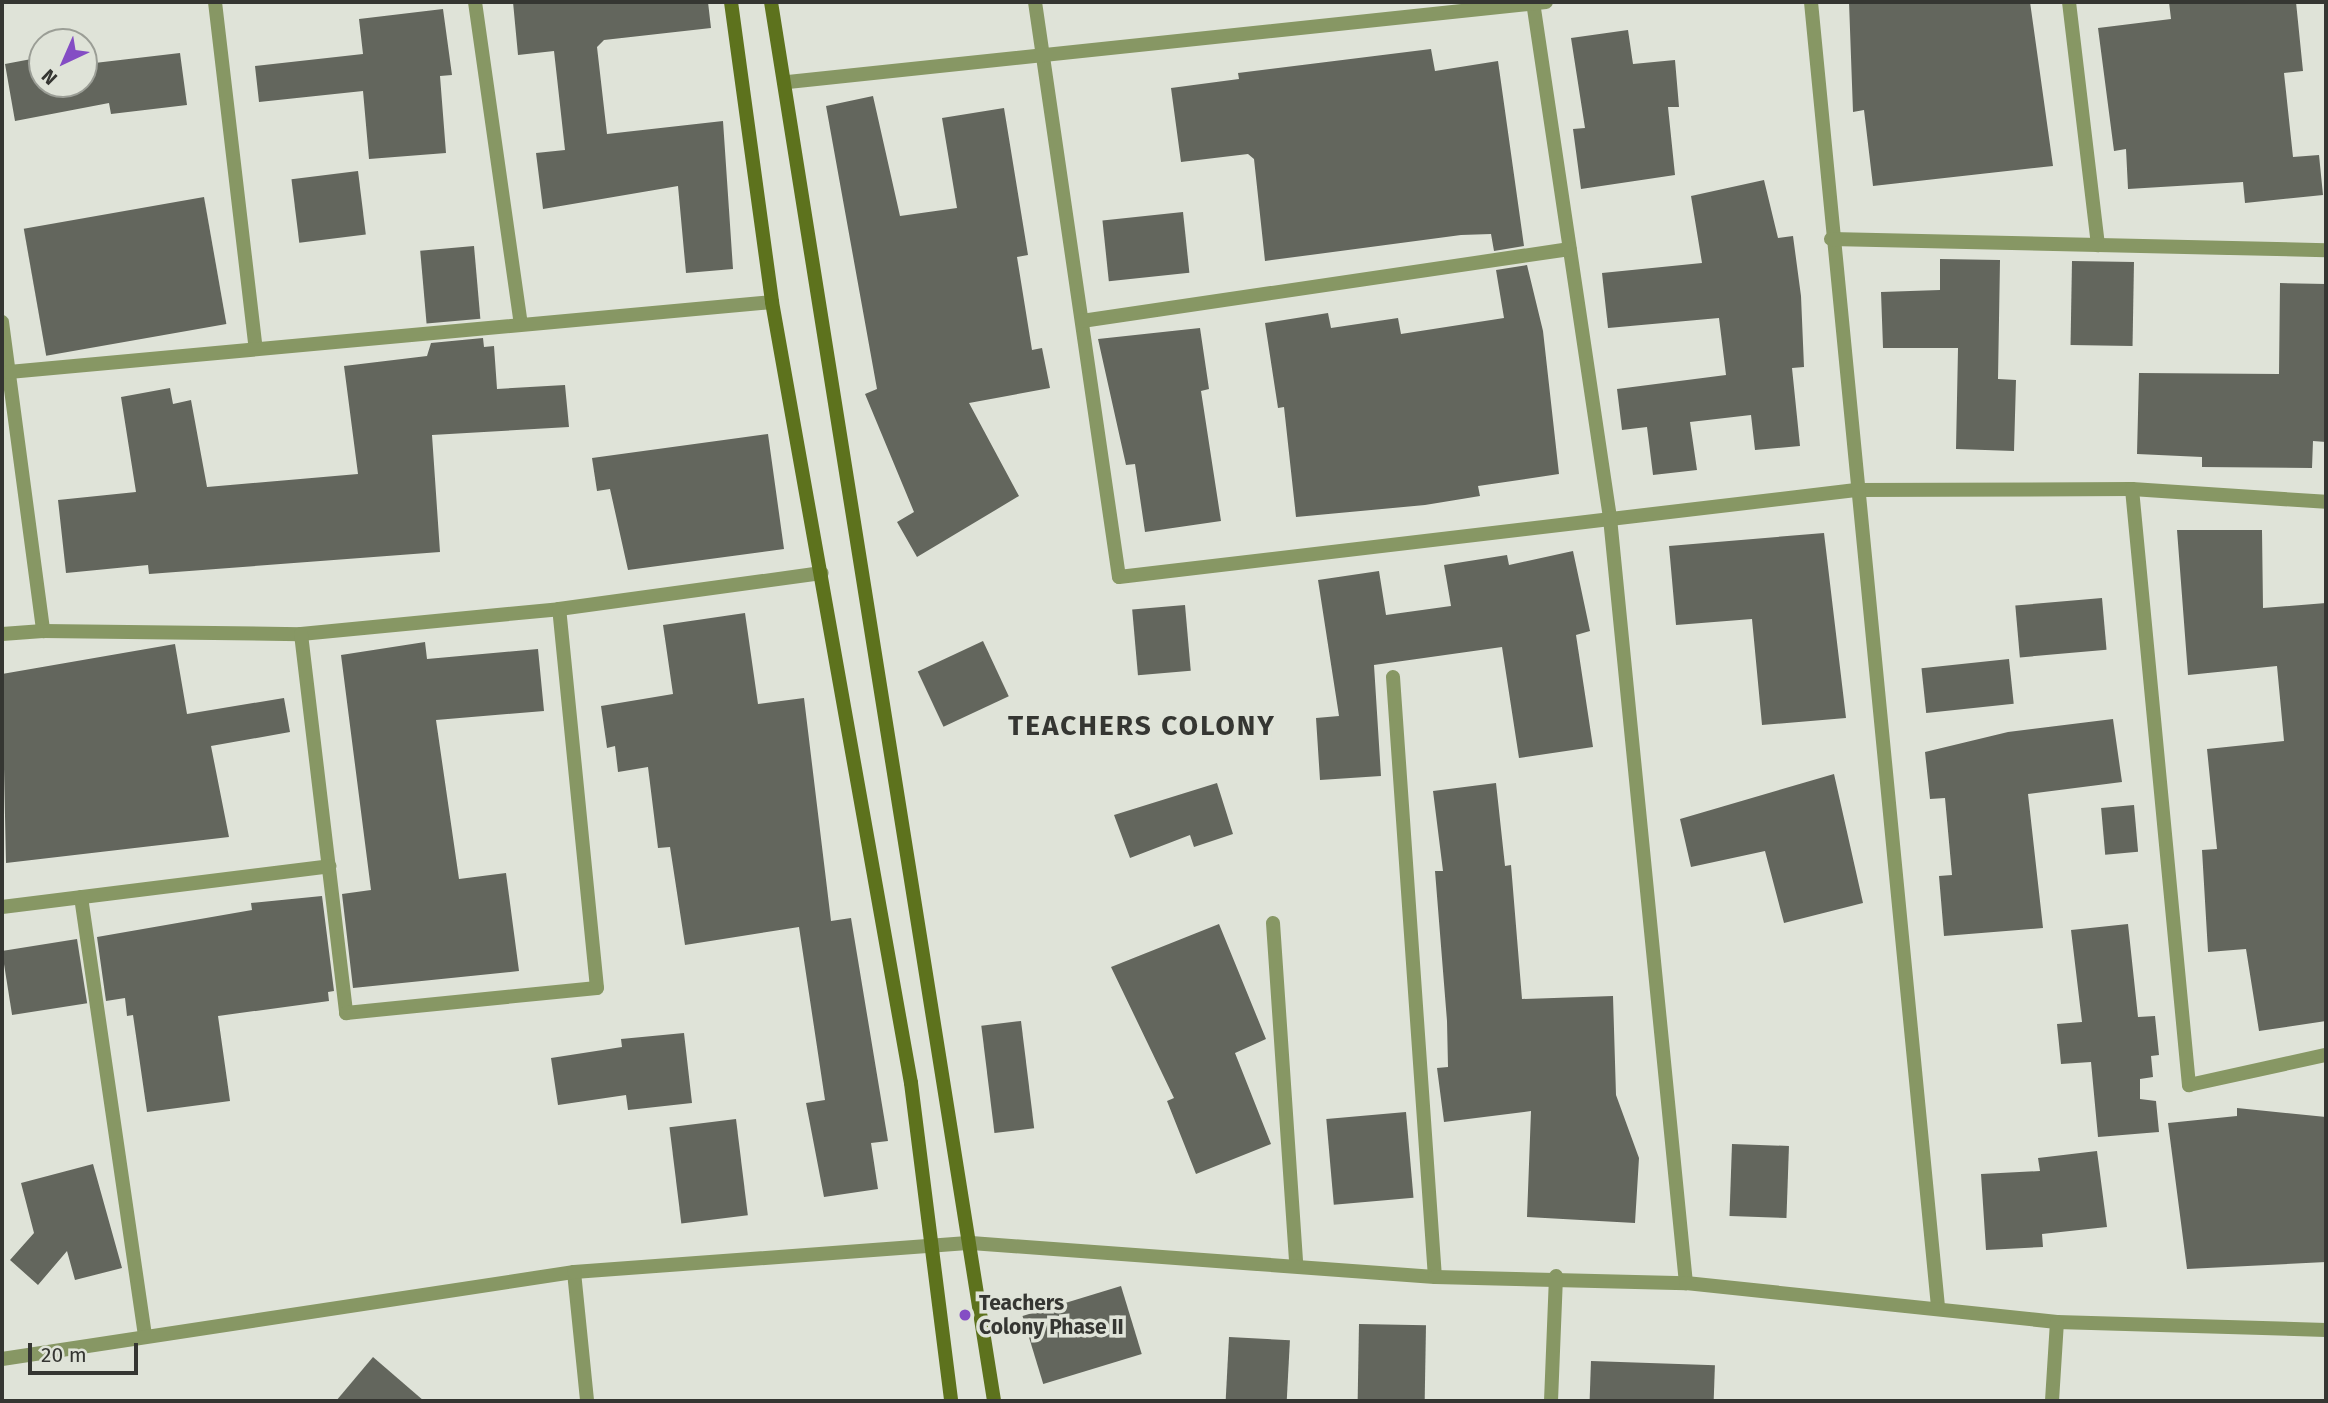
<!DOCTYPE html>
<html>
<head>
<meta charset="utf-8">
<style>
  body { margin:0 }
  #map { position:relative; width:2328px; height:1403px; overflow:hidden; background:#dfe3d8; font-family:"Fira Sans",sans-serif }
  div>[style] { position:absolute }
  .building>* { inset:0; background:#63665d; transform-origin:0 0 }
  .street>* { height:14px; margin:-7px; padding:0 7px; transform-origin:7px; border-radius:7px; background:#879764 }
  .secondary>* { height:14px; margin:-7px; padding:0 7px; transform-origin:7px; border-radius:7px; background:#5d721d }
  .dots>* { width:19px; height:19px; translate:-50% -50%; box-sizing:border-box; border:4px solid #dfe3d8; border-radius:50% }
  span { translate:-50% -50%; white-space:nowrap; text-align:center; line-height:1.15; -webkit-text-stroke:7px #dfe3d8; paint-order:stroke }
  .poi-label { font-size:21px; color:#353632; font-weight:700 }
  .left { translate:0 -50%; text-align:left }
  .district-label { font-size:28px; color:#353632; font-weight:700; letter-spacing:2px }
  .frame { position:absolute; inset:0; border:4px solid #353632; pointer-events:none }
  .north { position:absolute; left:28px; top:28px; width:70px; height:70px; box-sizing:border-box; background:#dfe3d8; border:2px solid #9b9e96; border-radius:50%; rotate:224deg; font-size:19px; font-weight:700; line-height:28px; text-align:center; color:#353632 }
  .north::after { content:''; display:block; margin:auto; width:24px; height:32px; background:#844dc4; clip-path:polygon(50% 0,100% 100%,50% 72%,0 100%) }
  .scale { position:absolute; left:28px; top:1343px; width:110px; height:32px; box-sizing:border-box; border:4px solid #353632; border-top:0; padding-left:9px; font-size:21px; line-height:24px; white-space:nowrap; color:#353632; -webkit-text-stroke:5px #dfe3d8; paint-order:stroke }
</style>
</head>
<body>
<div id="map">
  <div class="building">
    <i style="clip-path:polygon(513px 2px,708px 2px,711px 28px,604px 40px,597px 47px,607px 134px,723px 121px,733px 269px,686px 273px,678px 186px,543px 209px,536px 153px,565px 150px,554px 51px,518px 55px)"></i>
    <i style="clip-path:polygon(1849px 2px,2030px 2px,2053px 166px,1873px 186px,1864px 110px,1853px 112px)"></i>
    <i style="clip-path:polygon(2169px 2px,2296px 2px,2303px 71px,2284px 73px,2293px 157px,2319px 155px,2323px 195px,2245px 203px,2243px 182px,2128px 189px,2126px 149px,2114px 151px,2098px 28px,2171px 19px)"></i>
    <i style="clip-path:polygon(443px 9px,452px 75px,440px 76px,446px 153px,369px 159px,363px 91px,259px 102px,255px 66px,363px 54px,359px 19px)"></i>
    <i style="clip-path:polygon(1628px 30px,1633px 64px,1675px 60px,1679px 107px,1668px 107px,1675px 175px,1581px 189px,1573px 129px,1585px 128px,1571px 38px)"></i>
    <i style="clip-path:polygon(1431px 49px,1435px 71px,1498px 61px,1524px 246px,1494px 251px,1491px 234px,1461px 235px,1265px 261px,1254px 159px,1248px 154px,1181px 162px,1171px 88px,1239px 79px,1238px 73px)"></i>
    <i style="clip-path:polygon(84px 52px,86px 64px,180px 53px,187px 105px,111px 114px,109px 103px,15px 121px,5px 64px,42px 57px,42px 84px,84px 84px)"></i>
    <i style="clip-path:polygon(873px 96px,900px 216px,957px 208px,942px 118px,1004px 108px,1028px 255px,1017px 257px,1032px 350px,1042px 348px,1050px 388px,969px 403px,1019px 496px,917px 557px,897px 522px,914px 512px,865px 394px,877px 389px,826px 106px)"></i>
    <i style="left:358px;top:171px;width:64px;height:67px;rotate:83deg"></i>
    <i style="clip-path:polygon(1764px 180px,1778px 238px,1793px 236px,1801px 296px,1804px 367px,1792px 368px,1800px 446px,1755px 450px,1751px 415px,1690px 422px,1697px 470px,1653px 475px,1647px 427px,1622px 430px,1617px 389px,1726px 375px,1719px 318px,1608px 328px,1602px 273px,1702px 263px,1691px 196px)"></i>
    <i style="left:204px;top:197px;width:129px;height:183px;rotate:80deg"></i>
    <i style="left:1183px;top:212px;width:61px;height:81px;rotate:84deg"></i>
    <i style="left:474px;top:246px;width:73px;height:54px;rotate:85deg"></i>
    <i style="clip-path:polygon(1940px 259px,2000px 260px,1998px 379px,2016px 380px,2014px 451px,1956px 449px,1958px 348px,1883px 348px,1881px 292px,1940px 290px)"></i>
    <i style="left:2072px;top:261px;width:62px;height:84px;rotate:1deg"></i>
    <i style="clip-path:polygon(1527px 265px,1543px 331px,1559px 474px,1478px 486px,1480px 496px,1425px 505px,1296px 517px,1284px 407px,1278px 408px,1265px 323px,1328px 313px,1331px 328px,1398px 318px,1401px 334px,1504px 318px,1496px 270px)"></i>
    <i style="clip-path:polygon(2280px 283px,2326px 284px,2326px 442px,2313px 441px,2312px 468px,2202px 467px,2202px 457px,2137px 454px,2139px 373px,2279px 374px)"></i>
    <i style="clip-path:polygon(1200px 328px,1209px 389px,1201px 391px,1221px 521px,1145px 532px,1135px 464px,1126px 465px,1098px 339px)"></i>
    <i style="clip-path:polygon(483px 338px,484px 347px,494px 346px,497px 389px,565px 385px,569px 427px,432px 435px,440px 552px,149px 574px,148px 565px,66px 573px,58px 500px,136px 492px,121px 397px,170px 388px,173px 404px,191px 400px,207px 487px,358px 474px,344px 366px,427px 356px,431px 343px)"></i>
    <i style="clip-path:polygon(768px 434px,784px 549px,628px 570px,610px 489px,597px 491px,592px 458px)"></i>
    <i style="clip-path:polygon(2177px 530px,2262px 530px,2263px 608px,2326px 603px,2326px 1021px,2259px 1031px,2246px 949px,2208px 952px,2202px 850px,2217px 849px,2207px 749px,2284px 741px,2277px 666px,2188px 675px)"></i>
    <i style="clip-path:polygon(1824px 533px,1846px 718px,1762px 725px,1752px 619px,1676px 625px,1669px 546px)"></i>
    <i style="clip-path:polygon(1573px 551px,1590px 631px,1576px 635px,1593px 747px,1519px 758px,1502px 647px,1374px 665px,1381px 776px,1320px 780px,1316px 718px,1339px 716px,1318px 580px,1379px 571px,1386px 615px,1451px 606px,1444px 565px,1507px 555px,1509px 565px)"></i>
    <i style="left:2102px;top:598px;width:52px;height:87px;rotate:85deg"></i>
    <i style="left:1185px;top:605px;width:66px;height:53px;rotate:85deg"></i>
    <i style="clip-path:polygon(745px 613px,758px 704px,804px 698px,831px 921px,851px 918px,888px 1141px,871px 1143px,878px 1189px,824px 1197px,806px 1103px,825px 1100px,799px 927px,685px 945px,670px 847px,658px 848px,648px 767px,618px 772px,615px 746px,607px 748px,601px 706px,673px 694px,663px 625px)"></i>
    <i style="left:983px;top:641px;width:61px;height:72px;rotate:65deg"></i>
    <i style="clip-path:polygon(425px 642px,427px 659px,538px 649px,544px 711px,436px 720px,459px 879px,506px 873px,519px 971px,353px 988px,342px 894px,371px 890px,341px 655px)"></i>
    <i style="clip-path:polygon(175px 644px,187px 714px,284px 698px,290px 732px,211px 746px,229px 837px,6px 863px,2px 674px)"></i>
    <i style="left:2009px;top:659px;width:45px;height:88px;rotate:84deg"></i>
    <i style="clip-path:polygon(2113px 719px,2122px 782px,2028px 794px,2043px 928px,1944px 936px,1939px 876px,1952px 875px,1945px 798px,1930px 799px,1925px 752px,2008px 732px)"></i>
    <i style="clip-path:polygon(1834px 774px,1863px 903px,1784px 923px,1765px 851px,1691px 867px,1680px 819px)"></i>
    <i style="clip-path:polygon(1217px 783px,1233px 834px,1194px 847px,1190px 835px,1130px 858px,1114px 815px)"></i>
    <i style="clip-path:polygon(1496px 783px,1505px 866px,1511px 865px,1522px 999px,1613px 996px,1616px 1095px,1639px 1158px,1635px 1223px,1527px 1217px,1531px 1111px,1444px 1122px,1437px 1068px,1448px 1067px,1447px 1021px,1435px 871px,1443px 871px,1433px 791px)"></i>
    <i style="left:2134px;top:805px;width:47px;height:33px;rotate:85deg"></i>
    <i style="clip-path:polygon(322px 896px,334px 991px,328px 992px,329px 1001px,218px 1016px,230px 1101px,147px 1112px,133px 1015px,127px 1016px,125px 998px,106px 1001px,97px 937px,252px 910px,251px 903px)"></i>
    <i style="clip-path:polygon(1219px 924px,1266px 1039px,1235px 1053px,1271px 1144px,1196px 1174px,1167px 1101px,1174px 1098px,1111px 967px)"></i>
    <i style="clip-path:polygon(2128px 924px,2138px 1017px,2155px 1016px,2159px 1055px,2151px 1056px,2153px 1077px,2140px 1079px,2140px 1099px,2156px 1101px,2159px 1132px,2098px 1137px,2091px 1062px,2061px 1064px,2057px 1024px,2082px 1022px,2071px 930px)"></i>
    <i style="left:77px;top:939px;width:65px;height:76px;rotate:81deg"></i>
    <i style="left:1021px;top:1021px;width:108px;height:40px;rotate:83deg"></i>
    <i style="clip-path:polygon(684px 1033px,692px 1103px,628px 1110px,626px 1095px,558px 1105px,551px 1058px,622px 1047px,621px 1039px)"></i>
    <i style="clip-path:polygon(2237px 1108px,2326px 1117px,2326px 1262px,2187px 1269px,2168px 1123px,2237px 1116px)"></i>
    <i style="left:1406px;top:1112px;width:86px;height:80px;rotate:85deg"></i>
    <i style="left:736px;top:1119px;width:97px;height:67px;rotate:83deg"></i>
    <i style="left:1732px;top:1144px;width:57px;height:72px;rotate:2deg"></i>
    <i style="clip-path:polygon(2097px 1151px,2107px 1227px,2042px 1234px,2043px 1247px,1986px 1250px,1981px 1174px,2040px 1171px,2038px 1158px)"></i>
    <i style="clip-path:polygon(93px 1164px,122px 1268px,75px 1280px,67px 1251px,38px 1285px,10px 1260px,34px 1233px,21px 1183px)"></i>
    <i style="left:1121px;top:1286px;width:71px;height:103px;rotate:73deg"></i>
    <i style="left:1359px;top:1324px;width:67px;height:77px;rotate:1deg"></i>
    <i style="left:1229px;top:1337px;width:61px;height:64px;rotate:3deg"></i>
    <i style="clip-path:polygon(373px 1357px,424px 1401px,336px 1401px)"></i>
    <i style="left:1591px;top:1361px;width:124px;height:40px;rotate:2deg"></i>
  </div>
  <div class="street">
    <i style="left:215px;top:2px;width:349px;rotate:83.3deg"></i>
    <i style="left:475px;top:2px;width:325px;rotate:81.9deg"></i>
    <i style="left:1035px;top:2px;width:581px;rotate:81.69deg"></i>
    <i style="left:1119px;top:577px;width:742px;rotate:-6.73deg"></i>
    <i style="left:1856px;top:490px;width:276px;rotate:-0.2deg"></i>
    <i style="left:2132px;top:489px;width:194px;rotate:3.8deg"></i>
    <i style="left:1533px;top:2px;width:522px;rotate:81.51deg"></i>
    <i style="left:1610px;top:518px;width:769px;rotate:84.33deg"></i>
    <i style="left:1811px;top:2px;width:1311px;rotate:84.44deg"></i>
    <i style="left:2069px;top:2px;width:245px;rotate:83.2deg"></i>
    <i style="left:788px;top:82px;width:762px;rotate:-6.02deg"></i>
    <i style="left:1831px;top:239px;width:495px;rotate:1.3deg"></i>
    <i style="left:1082px;top:321px;width:493px;rotate:-8.4deg"></i>
    <i style="left:2px;top:322px;width:312px;rotate:82.4deg"></i>
    <i style="left:43px;top:631px;width:258px;rotate:0.7deg"></i>
    <i style="left:301px;top:634px;width:259px;rotate:-5.5deg"></i>
    <i style="left:9px;top:372px;width:766px;rotate:-5.24deg"></i>
    <i style="left:2132px;top:489px;width:599px;rotate:84.54deg"></i>
    <i style="left:2189px;top:1085px;width:140px;rotate:-12.4deg"></i>
    <i style="left:2px;top:634px;width:41px;rotate:-4.2deg"></i>
    <i style="left:301px;top:634px;width:382px;rotate:83.2deg"></i>
    <i style="left:346px;top:1013px;width:252px;rotate:-5.7deg"></i>
    <i style="left:597px;top:988px;width:381px;rotate:-95.7deg"></i>
    <i style="left:559px;top:609px;width:265px;rotate:-7.8deg"></i>
    <i style="left:1393px;top:677px;width:601px;rotate:86deg"></i>
    <i style="left:81px;top:897px;width:444px;rotate:81.7deg"></i>
    <i style="left:2px;top:907px;width:330px;rotate:-7.1deg"></i>
    <i style="left:1273px;top:923px;width:342px;rotate:86.1deg"></i>
    <i style="left:574px;top:1272px;width:130px;rotate:84.2deg"></i>
    <i style="left:2px;top:1359px;width:579px;rotate:-8.65deg"></i>
    <i style="left:574px;top:1272px;width:398px;rotate:-4.2deg"></i>
    <i style="left:971px;top:1243px;width:465px;rotate:4.2deg"></i>
    <i style="left:1435px;top:1277px;width:251px;rotate:1.4deg"></i>
    <i style="left:1686px;top:1283px;width:373px;rotate:6deg"></i>
    <i style="left:2057px;top:1322px;width:269px;rotate:1.7deg"></i>
    <i style="left:1551px;top:1401px;width:125px;rotate:-87.7deg"></i>
    <i style="left:2052px;top:1401px;width:79px;rotate:-86.4deg"></i>
  </div>
  <div class="secondary">
    <i style="left:731px;top:2px;width:303px;rotate:82.2deg"></i>
    <i style="left:772px;top:302px;width:793px;rotate:79.91deg"></i>
    <i style="left:911px;top:1083px;width:321px;rotate:82.8deg"></i>
    <i style="left:771px;top:2px;width:1417px;rotate:80.94deg"></i>
  </div>
  <div class="dots">
    <i style="left:965px;top:1315px;background:#844dc4"></i>
  </div>
  <div class="poi-label">
    <span class="left" style="left:979px;top:1315px">Teachers<br>Colony Phase II</span>
  </div>
  <div class="district-label">
    <span style="left:1142px;top:726px">TEACHERS COLONY</span>
  </div>
  <div class="frame"></div>
  <div class="north">N</div>
  <div class="scale">20 m</div>
</div>
</body>
</html>
